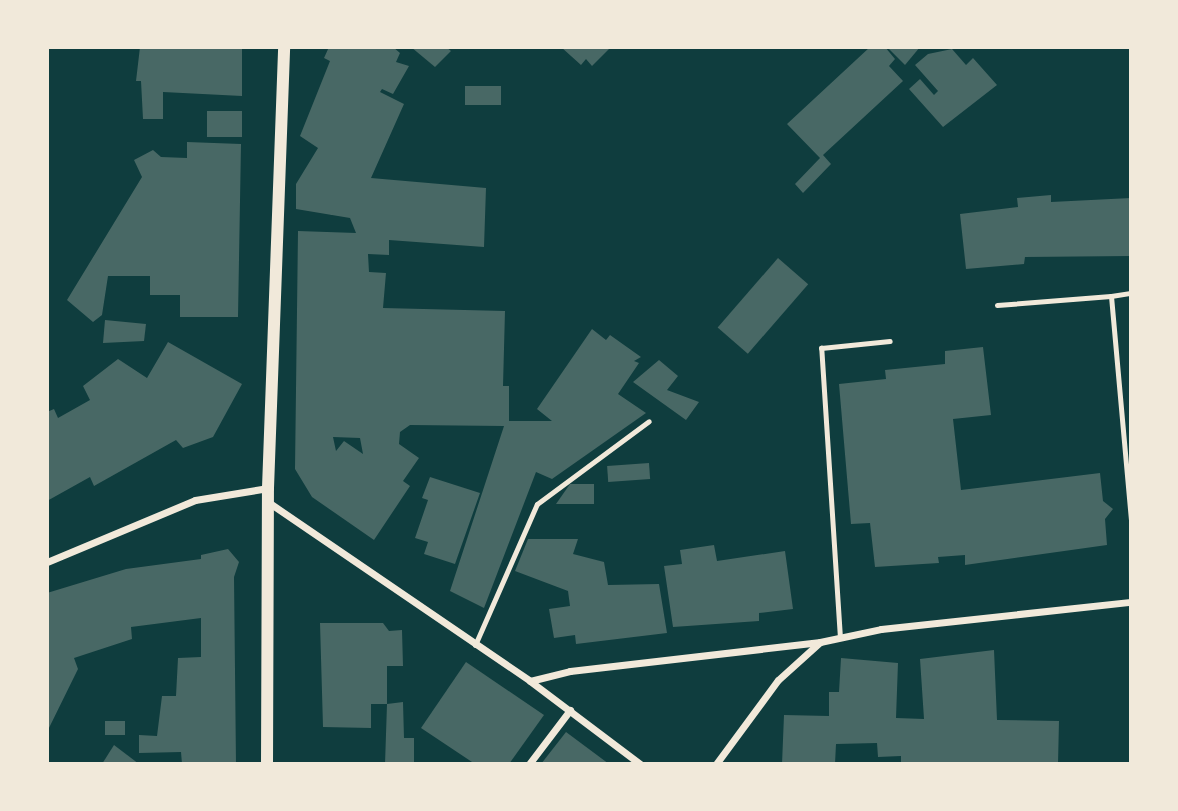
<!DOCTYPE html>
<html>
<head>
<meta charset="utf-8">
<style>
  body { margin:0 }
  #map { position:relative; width:1178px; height:811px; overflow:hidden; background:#0f3d3e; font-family:Inter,sans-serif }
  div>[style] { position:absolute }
  .building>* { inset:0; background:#486865; transform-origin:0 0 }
  .service>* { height:5px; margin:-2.5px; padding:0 2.5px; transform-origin:2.5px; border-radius:2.5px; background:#f1e9da }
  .minor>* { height:7px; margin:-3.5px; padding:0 3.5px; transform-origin:3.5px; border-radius:3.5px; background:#f1e9da }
  .tertiary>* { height:12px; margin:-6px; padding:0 6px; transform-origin:6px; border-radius:6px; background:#f1e9da }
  span { translate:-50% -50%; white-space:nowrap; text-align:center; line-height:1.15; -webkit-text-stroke:6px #f1e9da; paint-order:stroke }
  .frame { position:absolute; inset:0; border:49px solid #f1e9da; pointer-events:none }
</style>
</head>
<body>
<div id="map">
  <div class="building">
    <i style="clip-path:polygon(140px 47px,242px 47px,242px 96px,163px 92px,163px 119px,143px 119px,141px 81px,136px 81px)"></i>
    <i style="clip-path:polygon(evenodd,329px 47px,393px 47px,400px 53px,396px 62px,409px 66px,393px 94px,382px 89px,380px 92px,404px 104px,371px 178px,486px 188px,484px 247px,389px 240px,389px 255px,368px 254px,369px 272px,386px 273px,383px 308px,505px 311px,503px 386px,509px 386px,509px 421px,552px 421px,537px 409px,592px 329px,606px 340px,610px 335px,641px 357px,634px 361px,639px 363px,618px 394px,646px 413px,552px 479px,536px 472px,484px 608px,450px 591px,504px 426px,410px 425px,400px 432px,399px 444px,419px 458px,403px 481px,410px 486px,374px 540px,312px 497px,295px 469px,298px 231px,356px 233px,350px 218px,296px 209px,296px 184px,318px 148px,300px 136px,330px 61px,324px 58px,329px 47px,333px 437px,360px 438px,363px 454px,344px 441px,336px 451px,333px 437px)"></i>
    <i style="clip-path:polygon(411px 47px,446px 47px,451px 51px,435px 67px)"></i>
    <i style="clip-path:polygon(561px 47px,611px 47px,592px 66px,586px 59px,581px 65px)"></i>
    <i style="clip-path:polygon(870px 47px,885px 47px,895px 59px,889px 66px,903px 81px,823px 155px,831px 164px,803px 193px,795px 184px,820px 158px,787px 124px)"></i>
    <i style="clip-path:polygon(887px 47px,920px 47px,905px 65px)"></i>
    <i style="clip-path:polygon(952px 49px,966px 65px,973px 58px,997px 85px,943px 127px,909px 89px,920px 79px,934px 95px,938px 91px,915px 65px,928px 54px)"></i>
    <i style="left:465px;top:86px;width:36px;height:19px"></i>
    <i style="left:207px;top:111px;width:35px;height:26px"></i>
    <i style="clip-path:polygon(187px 142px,241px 144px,238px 317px,180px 317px,180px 295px,150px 295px,150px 276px,108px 276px,102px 315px,93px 322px,67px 300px,142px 177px,134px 160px,153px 150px,161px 157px,187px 158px)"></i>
    <i style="clip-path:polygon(1051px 195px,1051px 202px,1131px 198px,1131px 256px,1025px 257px,1024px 264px,966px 269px,960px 214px,1018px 207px,1017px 198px)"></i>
    <i style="left:778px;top:258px;width:40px;height:92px;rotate:41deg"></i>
    <i style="clip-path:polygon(105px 320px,146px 324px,144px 341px,103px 343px)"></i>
    <i style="clip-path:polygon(168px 342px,242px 384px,213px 437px,183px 448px,176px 440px,94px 486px,90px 477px,47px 501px,47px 412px,54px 409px,58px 418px,90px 400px,83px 386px,118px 359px,147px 378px)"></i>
    <i style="clip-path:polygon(983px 347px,991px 415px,953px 419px,961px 490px,1100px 473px,1103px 501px,1113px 509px,1105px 519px,1107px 545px,965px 565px,965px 555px,938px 557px,939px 563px,875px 567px,870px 523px,851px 524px,839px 384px,886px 379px,885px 370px,945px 364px,945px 351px)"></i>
    <i style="clip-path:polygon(659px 360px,678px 376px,667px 390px,699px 402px,686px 420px,633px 382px)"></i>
    <i style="left:649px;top:463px;width:16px;height:42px;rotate:86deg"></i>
    <i style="clip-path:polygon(430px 477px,480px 493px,455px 564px,424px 554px,428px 542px,415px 538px,428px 500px,422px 498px)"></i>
    <i style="clip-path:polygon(570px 484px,594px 484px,594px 504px,556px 504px)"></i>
    <i style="clip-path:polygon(528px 539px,578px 539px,573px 554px,604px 562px,608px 585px,659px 584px,667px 633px,576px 644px,575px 635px,554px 638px,549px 609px,570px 606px,568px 591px,515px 571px)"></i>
    <i style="clip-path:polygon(714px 545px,717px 561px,785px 551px,793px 609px,759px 613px,759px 621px,673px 627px,664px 566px,682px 564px,680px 550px)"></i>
    <i style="clip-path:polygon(228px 549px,239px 562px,234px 577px,236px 764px,182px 764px,181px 752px,139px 753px,139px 735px,157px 736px,162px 696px,176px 696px,178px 658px,201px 657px,201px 618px,131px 627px,132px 639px,74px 658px,78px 669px,47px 732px,47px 593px,126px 569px,201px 559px,201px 555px)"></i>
    <i style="clip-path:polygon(320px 623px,383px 623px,389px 631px,402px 630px,403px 666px,387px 666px,387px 704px,371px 704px,371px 728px,323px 727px)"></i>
    <i style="clip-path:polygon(994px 650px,997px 720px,1059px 721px,1058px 764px,901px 764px,901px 756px,878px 757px,877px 743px,836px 744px,835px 764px,782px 764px,784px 715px,829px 716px,829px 692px,839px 692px,841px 658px,898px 663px,896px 718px,924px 719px,920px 659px)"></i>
    <i style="clip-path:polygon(466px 662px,544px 715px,509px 764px,475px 764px,421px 728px)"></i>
    <i style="clip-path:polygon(403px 702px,404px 738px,414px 738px,414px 764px,385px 764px,387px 704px)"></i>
    <i style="left:125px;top:721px;width:14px;height:20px;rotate:90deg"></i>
    <i style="clip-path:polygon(566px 732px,609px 764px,541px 764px)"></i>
    <i style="clip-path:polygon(114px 745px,139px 764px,102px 764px)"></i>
  </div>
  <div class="service">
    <i style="left:1111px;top:296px;width:20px;rotate:-9deg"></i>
    <i style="left:997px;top:305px;width:114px;rotate:-4.5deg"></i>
    <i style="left:1111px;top:296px;width:226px;rotate:84.9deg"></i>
    <i style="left:840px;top:638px;width:291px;rotate:-93.7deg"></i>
    <i style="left:821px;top:348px;width:69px;rotate:-5.8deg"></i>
    <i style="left:475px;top:645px;width:154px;rotate:-66.3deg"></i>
    <i style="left:537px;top:504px;width:139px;rotate:-36.5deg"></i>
  </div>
  <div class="minor">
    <i style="left:268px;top:502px;width:317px;rotate:34.3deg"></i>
    <i style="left:530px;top:681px;width:41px;rotate:-14deg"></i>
    <i style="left:570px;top:671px;width:252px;rotate:-6.6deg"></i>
    <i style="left:820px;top:642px;width:62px;rotate:-12deg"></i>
    <i style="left:881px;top:629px;width:251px;rotate:-6.2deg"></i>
    <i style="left:47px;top:562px;width:160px;rotate:-22.7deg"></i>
    <i style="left:195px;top:500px;width:74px;rotate:-9.3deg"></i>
    <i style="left:530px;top:681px;width:138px;rotate:37deg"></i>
    <i style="left:529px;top:764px;width:68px;rotate:-52.8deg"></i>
    <i style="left:716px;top:764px;width:104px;rotate:-53.6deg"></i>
    <i style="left:778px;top:680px;width:55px;rotate:-42.1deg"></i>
  </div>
  <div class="tertiary">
    <i style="left:267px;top:764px;width:276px;rotate:-89.8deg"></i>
    <i style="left:268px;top:488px;width:441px;rotate:-87.9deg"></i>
  </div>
  <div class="frame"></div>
</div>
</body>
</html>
